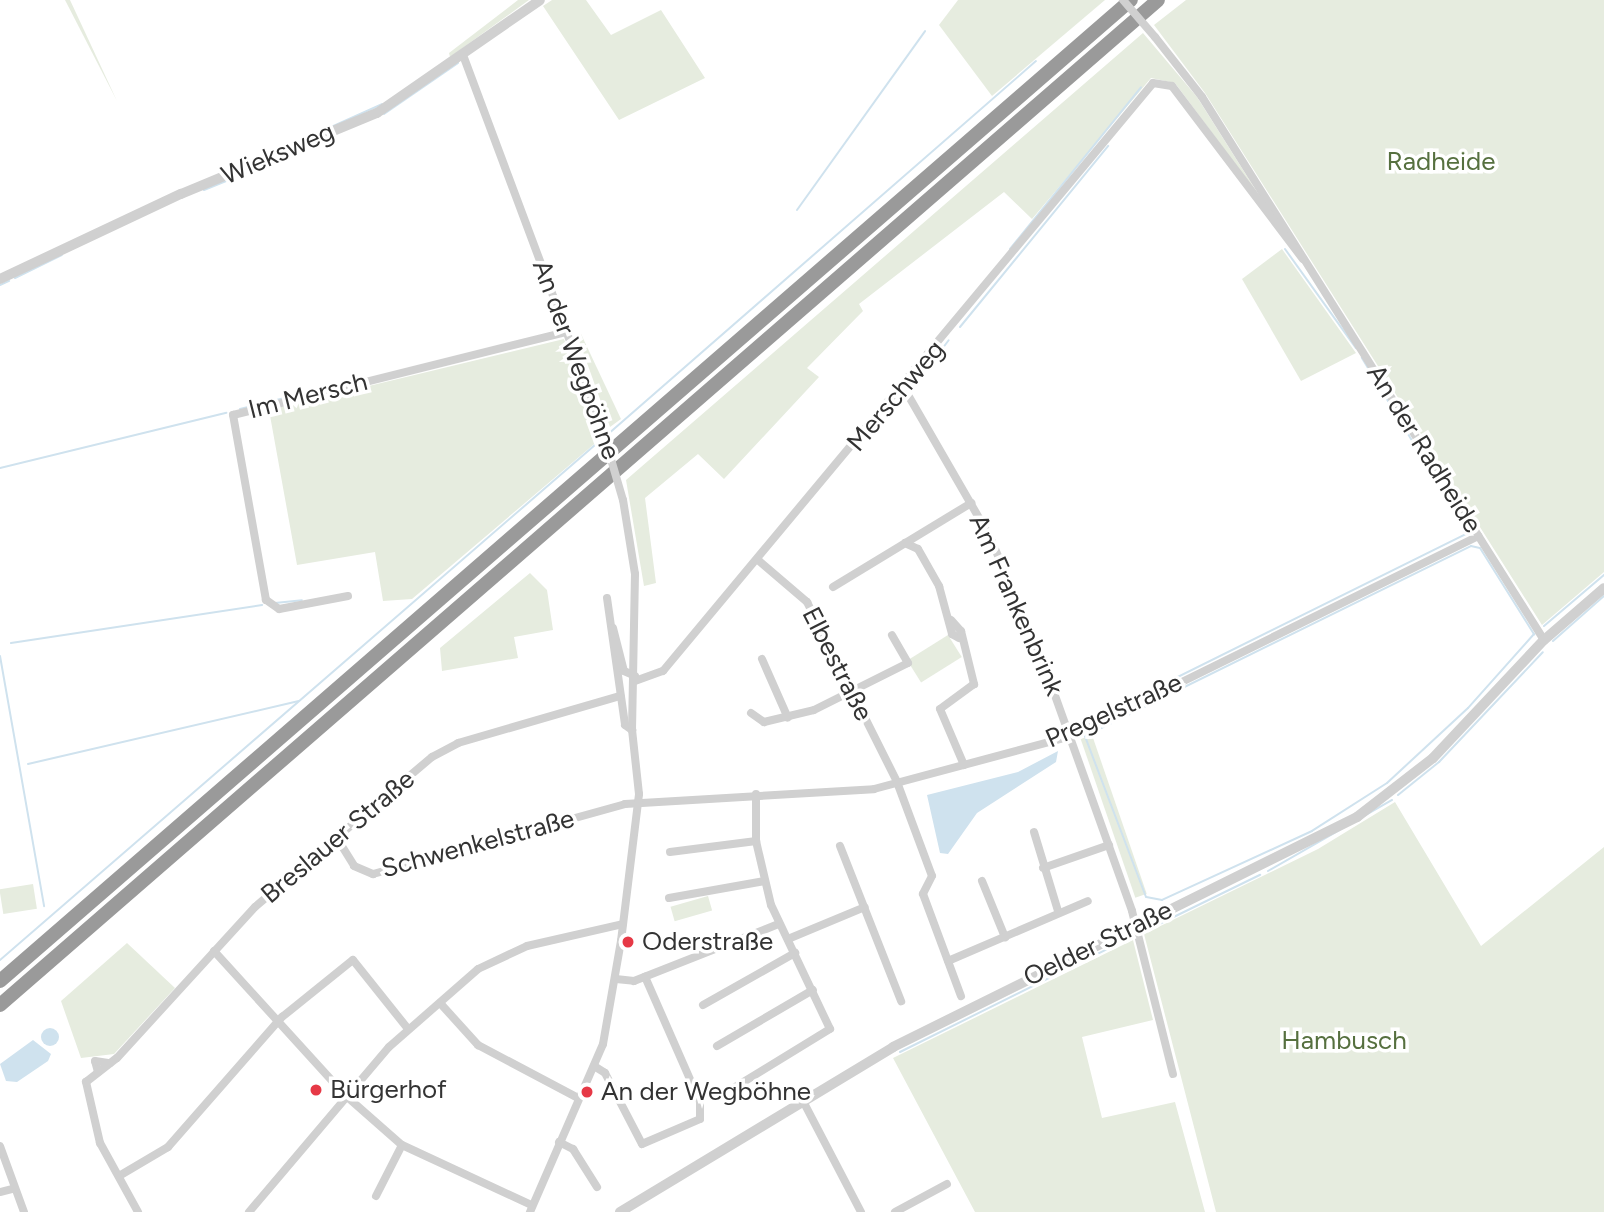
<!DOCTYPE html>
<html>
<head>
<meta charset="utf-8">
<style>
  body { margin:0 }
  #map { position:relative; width:1604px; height:1212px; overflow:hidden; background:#fff; font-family:Figtree,sans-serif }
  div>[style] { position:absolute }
  .green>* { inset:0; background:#e6ecdf; transform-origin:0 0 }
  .water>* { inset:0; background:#cfe2ee }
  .round { border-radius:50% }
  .stream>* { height:2px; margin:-1px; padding:0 1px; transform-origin:1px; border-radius:1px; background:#cfe2ee }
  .minor>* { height:8px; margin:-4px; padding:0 4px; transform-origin:4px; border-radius:4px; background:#d0d0d0 }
  .tertiary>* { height:10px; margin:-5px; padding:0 5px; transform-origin:5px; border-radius:5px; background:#d0d0d0 }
  .motorway>* { height:14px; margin:-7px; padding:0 7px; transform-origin:7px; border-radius:7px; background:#9a9a9a }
  .minor-bridge>* { height:8px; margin:-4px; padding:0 4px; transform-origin:4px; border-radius:4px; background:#d0d0d0 }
  .dots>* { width:19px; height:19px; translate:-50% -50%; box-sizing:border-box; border:4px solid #fff; border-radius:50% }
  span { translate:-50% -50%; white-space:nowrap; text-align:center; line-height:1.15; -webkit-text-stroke:7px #fff; paint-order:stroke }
  .street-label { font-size:26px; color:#333 }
  .park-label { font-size:26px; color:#56703f }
  .poi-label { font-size:26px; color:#333 }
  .left { translate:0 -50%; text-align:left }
</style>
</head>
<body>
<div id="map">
  <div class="green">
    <i style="clip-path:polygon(65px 0,70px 0,117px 101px)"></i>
    <i style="clip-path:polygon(518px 0,529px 0,450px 57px,449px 53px)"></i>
    <i style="clip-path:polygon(552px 0,586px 0,611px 35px,661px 10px,705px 78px,619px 120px,543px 6px)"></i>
    <i style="clip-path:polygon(958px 0,1105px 0,992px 96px,939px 25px)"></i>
    <i style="clip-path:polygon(1186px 0,1604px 0,1604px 572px,1542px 625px,1205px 93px,1154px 25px)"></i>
    <i style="clip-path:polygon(1143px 33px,1197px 97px,1262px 200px,1175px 83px,1151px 78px,1032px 219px,1004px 192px,859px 304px,863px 311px,807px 368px,819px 377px,724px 479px,698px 454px,645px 498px,656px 583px,644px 586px,626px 480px)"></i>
    <i style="clip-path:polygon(1282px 249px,1356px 353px,1301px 381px,1242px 279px)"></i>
    <i style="clip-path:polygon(581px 334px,621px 419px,610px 427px,577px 335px)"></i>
    <i style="clip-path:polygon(564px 339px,599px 440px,412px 599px,383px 601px,375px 552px,297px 565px,269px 410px)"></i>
    <i style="clip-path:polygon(530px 573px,547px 590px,553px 630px,514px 637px,518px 658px,442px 671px,440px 648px)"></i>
    <i style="left:948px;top:635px;width:26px;height:48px;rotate:58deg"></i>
    <i style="left:1092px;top:735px;width:168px;height:12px;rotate:71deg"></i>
    <i style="clip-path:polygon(1395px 802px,1481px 946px,1604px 847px,1604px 1212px,1216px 1212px,1144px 934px,1318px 849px)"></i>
    <i style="left:33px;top:884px;width:25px;height:34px;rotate:81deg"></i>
    <i style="left:708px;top:896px;width:15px;height:39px;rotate:74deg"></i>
    <i style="clip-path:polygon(1133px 940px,1153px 1020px,1082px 1037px,1102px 1118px,1175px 1102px,1205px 1212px,975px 1212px,893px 1058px)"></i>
    <i style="clip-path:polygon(127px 943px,175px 988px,114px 1054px,81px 1058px,61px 1001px)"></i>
  </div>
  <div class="water">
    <i style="clip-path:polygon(1058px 751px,1056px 762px,977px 813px,948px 854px,940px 853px,927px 795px,1018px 772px)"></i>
    <i class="round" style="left:41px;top:1028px;width:18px;height:18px"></i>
    <i style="clip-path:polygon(33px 1040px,51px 1054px,48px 1061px,17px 1082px,6px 1081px,0 1064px)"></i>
  </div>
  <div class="stream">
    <i style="left:384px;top:114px;width:90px;rotate:-34.6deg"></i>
    <i style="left:329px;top:128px;width:58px;rotate:-24.4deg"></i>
    <i style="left:277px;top:160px;width:34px;rotate:-23deg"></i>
    <i style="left:204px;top:190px;width:74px;rotate:-22.1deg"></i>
    <i style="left:797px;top:210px;width:220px;rotate:-54.4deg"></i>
    <i style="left:1010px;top:249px;width:208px;rotate:-51deg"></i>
    <i style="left:1285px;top:249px;width:122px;rotate:54.4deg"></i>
    <i style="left:15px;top:278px;width:52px;rotate:-26.1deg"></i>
    <i style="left:0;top:285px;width:10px;rotate:-24deg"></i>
    <i style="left:960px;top:327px;width:234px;rotate:-50.7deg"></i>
    <i style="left:936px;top:357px;width:21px;rotate:-53deg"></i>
    <i style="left:240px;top:409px;width:125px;rotate:-13.9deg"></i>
    <i style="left:607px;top:435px;width:569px;rotate:-41.08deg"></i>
    <i style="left:0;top:468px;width:233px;rotate:-13.7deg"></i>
    <i style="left:1471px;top:546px;width:9px;rotate:13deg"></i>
    <i style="left:1480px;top:548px;width:102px;rotate:57.9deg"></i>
    <i style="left:1534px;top:634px;width:99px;rotate:131.7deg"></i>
    <i style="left:1468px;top:708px;width:110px;rotate:137.2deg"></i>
    <i style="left:1387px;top:783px;width:89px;rotate:147.4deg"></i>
    <i style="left:1312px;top:831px;width:165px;rotate:155.3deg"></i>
    <i style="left:1162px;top:900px;width:16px;rotate:-169deg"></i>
    <i style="left:1146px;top:897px;width:172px;rotate:-110.8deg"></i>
    <i style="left:1085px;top:736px;width:430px;rotate:-26.2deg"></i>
    <i style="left:275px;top:603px;width:27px;rotate:-6deg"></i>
    <i style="left:1544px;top:626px;width:79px;rotate:-40.4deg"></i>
    <i style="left:1553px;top:641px;width:68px;rotate:-41.4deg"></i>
    <i style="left:11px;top:643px;width:254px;rotate:-8.6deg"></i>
    <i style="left:0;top:656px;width:254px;rotate:80deg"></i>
    <i style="left:1079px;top:726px;width:434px;rotate:-26.4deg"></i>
    <i style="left:1468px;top:533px;width:205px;rotate:-121.2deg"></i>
    <i style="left:28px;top:764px;width:278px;rotate:-13.1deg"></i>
    <i style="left:1398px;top:795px;width:53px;rotate:-38.8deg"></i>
    <i style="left:1439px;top:762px;width:151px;rotate:-46.6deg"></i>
    <i style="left:1268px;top:871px;width:143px;rotate:-29.8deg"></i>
    <i style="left:1147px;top:930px;width:126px;rotate:-26deg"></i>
    <i style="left:0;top:960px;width:798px;rotate:-40.88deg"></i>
    <i style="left:900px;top:1052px;width:243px;rotate:-26.4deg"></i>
  </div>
  <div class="minor">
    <i style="left:1155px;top:37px;width:76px;rotate:51.9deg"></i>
    <i style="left:1202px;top:97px;width:642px;rotate:57.8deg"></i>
    <i style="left:463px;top:55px;width:395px;rotate:69.5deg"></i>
    <i style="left:904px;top:388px;width:172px;rotate:60deg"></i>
    <i style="left:990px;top:537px;width:136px;rotate:67deg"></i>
    <i style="left:1043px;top:662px;width:264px;rotate:70.3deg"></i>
    <i style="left:1132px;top:911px;width:168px;rotate:75.9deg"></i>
    <i style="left:905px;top:543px;width:14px;rotate:25deg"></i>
    <i style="left:918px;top:549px;width:43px;rotate:60.4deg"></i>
    <i style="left:939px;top:586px;width:50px;rotate:74.8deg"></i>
    <i style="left:952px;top:634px;width:8px;rotate:30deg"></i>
    <i style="left:758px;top:560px;width:65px;rotate:40.6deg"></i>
    <i style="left:807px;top:602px;width:201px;rotate:63.4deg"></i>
    <i style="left:897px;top:782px;width:100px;rotate:69.6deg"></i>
    <i style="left:932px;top:876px;width:20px;rotate:117deg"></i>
    <i style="left:923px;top:894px;width:109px;rotate:69.6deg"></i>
    <i style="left:833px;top:587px;width:162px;rotate:-31.3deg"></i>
    <i style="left:348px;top:596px;width:70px;rotate:169.3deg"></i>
    <i style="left:279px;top:609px;width:16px;rotate:-145deg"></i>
    <i style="left:266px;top:600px;width:188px;rotate:-100.1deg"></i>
    <i style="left:233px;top:415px;width:344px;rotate:-14deg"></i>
    <i style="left:607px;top:598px;width:128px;rotate:81.9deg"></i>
    <i style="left:625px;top:725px;width:9px;rotate:36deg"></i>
    <i style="left:951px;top:620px;width:15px;rotate:48deg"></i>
    <i style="left:961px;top:631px;width:55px;rotate:76.2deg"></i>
    <i style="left:974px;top:684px;width:42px;rotate:143.7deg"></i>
    <i style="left:940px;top:709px;width:61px;rotate:66.8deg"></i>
    <i style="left:613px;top:628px;width:44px;rotate:75.7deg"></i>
    <i style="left:624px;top:671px;width:12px;rotate:24deg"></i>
    <i style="left:762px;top:659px;width:64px;rotate:66.2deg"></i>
    <i style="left:635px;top:681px;width:30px;rotate:-20deg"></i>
    <i style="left:663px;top:671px;width:765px;rotate:-50.19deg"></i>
    <i style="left:1153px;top:83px;width:19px;rotate:9deg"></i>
    <i style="left:1172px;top:86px;width:217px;rotate:52.9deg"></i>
    <i style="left:751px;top:713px;width:16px;rotate:35deg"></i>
    <i style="left:764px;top:722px;width:51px;rotate:-13.5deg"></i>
    <i style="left:814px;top:710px;width:105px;rotate:-26.6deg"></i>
    <i style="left:908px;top:663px;width:32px;rotate:-120deg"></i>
    <i style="left:1034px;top:832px;width:83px;rotate:73.1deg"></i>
    <i style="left:335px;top:835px;width:36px;rotate:58deg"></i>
    <i style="left:354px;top:866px;width:21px;rotate:23deg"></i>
    <i style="left:373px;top:874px;width:262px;rotate:-15.5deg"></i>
    <i style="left:625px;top:804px;width:249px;rotate:-3.4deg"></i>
    <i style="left:874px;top:789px;width:205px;rotate:-15deg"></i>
    <i style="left:1072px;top:736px;width:453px;rotate:-26.2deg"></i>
    <i style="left:840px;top:846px;width:167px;rotate:68.5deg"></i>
    <i style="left:670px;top:852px;width:87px;rotate:-7.3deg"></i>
    <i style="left:1043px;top:868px;width:70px;rotate:-19.2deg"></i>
    <i style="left:982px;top:881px;width:61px;rotate:67.7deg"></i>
    <i style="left:669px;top:898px;width:97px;rotate:-10.1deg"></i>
    <i style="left:788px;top:939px;width:83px;rotate:-22.6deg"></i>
    <i style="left:214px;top:951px;width:195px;rotate:47.7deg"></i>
    <i style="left:345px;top:1095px;width:76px;rotate:41.3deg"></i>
    <i style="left:402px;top:1145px;width:140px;rotate:24.9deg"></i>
    <i style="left:948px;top:961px;width:152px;rotate:-23.2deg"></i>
    <i style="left:616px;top:979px;width:18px;rotate:6deg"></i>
    <i style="left:634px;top:981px;width:156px;rotate:-21.5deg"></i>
    <i style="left:440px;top:1003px;width:57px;rotate:47.9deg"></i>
    <i style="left:478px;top:1045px;width:113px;rotate:27.9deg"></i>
    <i style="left:703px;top:1005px;width:106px;rotate:-29.5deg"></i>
    <i style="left:717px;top:1046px;width:111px;rotate:-30.3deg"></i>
    <i style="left:594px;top:1066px;width:13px;rotate:32deg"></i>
    <i style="left:605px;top:1073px;width:80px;rotate:62.5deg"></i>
    <i style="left:642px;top:1144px;width:63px;rotate:-23.3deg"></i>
    <i style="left:700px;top:1119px;width:17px;rotate:-90deg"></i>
    <i style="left:700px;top:1102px;width:137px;rotate:-113.7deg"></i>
    <i style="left:98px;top:1072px;width:11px;rotate:-105deg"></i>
    <i style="left:95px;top:1061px;width:15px;rotate:8deg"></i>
    <i style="left:732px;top:1089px;width:115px;rotate:-31.5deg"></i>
    <i style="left:830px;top:1029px;width:137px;rotate:-115.4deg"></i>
    <i style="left:771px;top:905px;width:66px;rotate:-103.2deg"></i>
    <i style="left:756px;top:841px;width:47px;rotate:-90deg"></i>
    <i style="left:803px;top:1101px;width:125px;rotate:62.4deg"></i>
    <i style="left:559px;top:1142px;width:16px;rotate:27deg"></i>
    <i style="left:573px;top:1149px;width:45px;rotate:57.7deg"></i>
    <i style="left:0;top:1146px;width:70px;rotate:70deg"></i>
    <i style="left:119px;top:1176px;width:57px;rotate:-30.6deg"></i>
    <i style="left:168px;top:1147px;width:173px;rotate:-48.8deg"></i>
    <i style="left:282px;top:1017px;width:91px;rotate:-38.8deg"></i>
    <i style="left:353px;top:960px;width:88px;rotate:51.4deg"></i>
    <i style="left:0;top:1192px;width:12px;rotate:-14deg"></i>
    <i style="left:376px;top:1196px;width:57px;rotate:-63deg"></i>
    <i style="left:138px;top:1212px;width:79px;rotate:-118.8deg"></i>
    <i style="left:100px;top:1143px;width:63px;rotate:-102.9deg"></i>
    <i style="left:86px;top:1082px;width:39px;rotate:-38deg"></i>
    <i style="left:117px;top:1058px;width:205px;rotate:-47.6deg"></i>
    <i style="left:255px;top:907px;width:232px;rotate:-40.3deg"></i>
    <i style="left:432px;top:757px;width:30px;rotate:-28deg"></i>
    <i style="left:458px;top:743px;width:169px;rotate:-16.2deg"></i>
    <i style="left:249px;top:1212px;width:216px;rotate:-49.7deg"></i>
    <i style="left:389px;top:1047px;width:118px;rotate:-41.2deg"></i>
    <i style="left:478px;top:969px;width:54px;rotate:-25.1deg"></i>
    <i style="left:527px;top:946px;width:98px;rotate:-12.9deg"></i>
    <i style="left:530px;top:1212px;width:183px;rotate:-66.5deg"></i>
    <i style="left:603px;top:1044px;width:105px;rotate:-80.1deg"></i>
    <i style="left:621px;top:941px;width:148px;rotate:-83deg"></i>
    <i style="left:639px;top:794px;width:64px;rotate:-96.2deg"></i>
    <i style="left:632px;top:730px;width:156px;rotate:-88.9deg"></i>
    <i style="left:635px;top:574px;width:75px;rotate:-99.2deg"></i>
    <i style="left:895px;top:1212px;width:59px;rotate:-28.3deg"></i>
  </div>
  <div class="tertiary">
    <i style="left:0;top:279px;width:200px;rotate:-25.2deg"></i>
    <i style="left:181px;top:194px;width:212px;rotate:-22.5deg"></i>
    <i style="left:377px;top:113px;width:198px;rotate:-34.7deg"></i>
    <i style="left:620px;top:1212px;width:319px;rotate:-31.1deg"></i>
    <i style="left:893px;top:1047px;width:518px;rotate:-26.37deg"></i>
    <i style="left:1357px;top:817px;width:96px;rotate:-37.8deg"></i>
    <i style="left:1433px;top:758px;width:162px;rotate:-46.8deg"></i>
    <i style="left:1544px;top:640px;width:79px;rotate:-40.9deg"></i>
  </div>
  <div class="motorway">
    <i style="left:0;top:981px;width:1497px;rotate:-40.94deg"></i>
    <i style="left:0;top:1005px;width:1533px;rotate:-40.95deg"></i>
  </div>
  <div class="minor-bridge">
    <i style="left:1123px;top:0;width:49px;rotate:49.1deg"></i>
    <i style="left:601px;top:425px;width:78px;rotate:73.7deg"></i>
  </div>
  <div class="dots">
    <i style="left:628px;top:942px;background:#e63946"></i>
    <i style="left:316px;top:1090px;background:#e63946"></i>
    <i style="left:587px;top:1092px;background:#e63946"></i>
  </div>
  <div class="street-label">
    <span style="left:278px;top:154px;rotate:-23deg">Wieksweg</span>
    <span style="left:576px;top:360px;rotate:70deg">An der Wegböhne</span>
    <span style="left:308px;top:396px;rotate:-14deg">Im Mersch</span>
    <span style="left:896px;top:396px;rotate:-50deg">Merschweg</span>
    <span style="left:1424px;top:449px;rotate:58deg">An der Radheide</span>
    <span style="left:1016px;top:605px;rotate:66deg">Am Frankenbrink</span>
    <span style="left:837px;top:664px;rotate:63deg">Elbestraße</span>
    <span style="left:1114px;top:711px;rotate:-24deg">Pregelstraße</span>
    <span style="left:338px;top:837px;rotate:-40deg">Breslauer Straße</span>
    <span style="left:478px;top:844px;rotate:-15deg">Schwenkelstraße</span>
    <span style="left:1098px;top:944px;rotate:-26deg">Oelder Straße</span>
  </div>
  <div class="park-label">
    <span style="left:1441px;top:162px">Radheide</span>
    <span style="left:1344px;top:1041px">Hambusch</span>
  </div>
  <div class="poi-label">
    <span class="left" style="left:642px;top:942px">Oderstraße</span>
    <span class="left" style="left:330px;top:1090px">Bürgerhof</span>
    <span class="left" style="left:601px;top:1092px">An der Wegböhne</span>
  </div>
</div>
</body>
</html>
